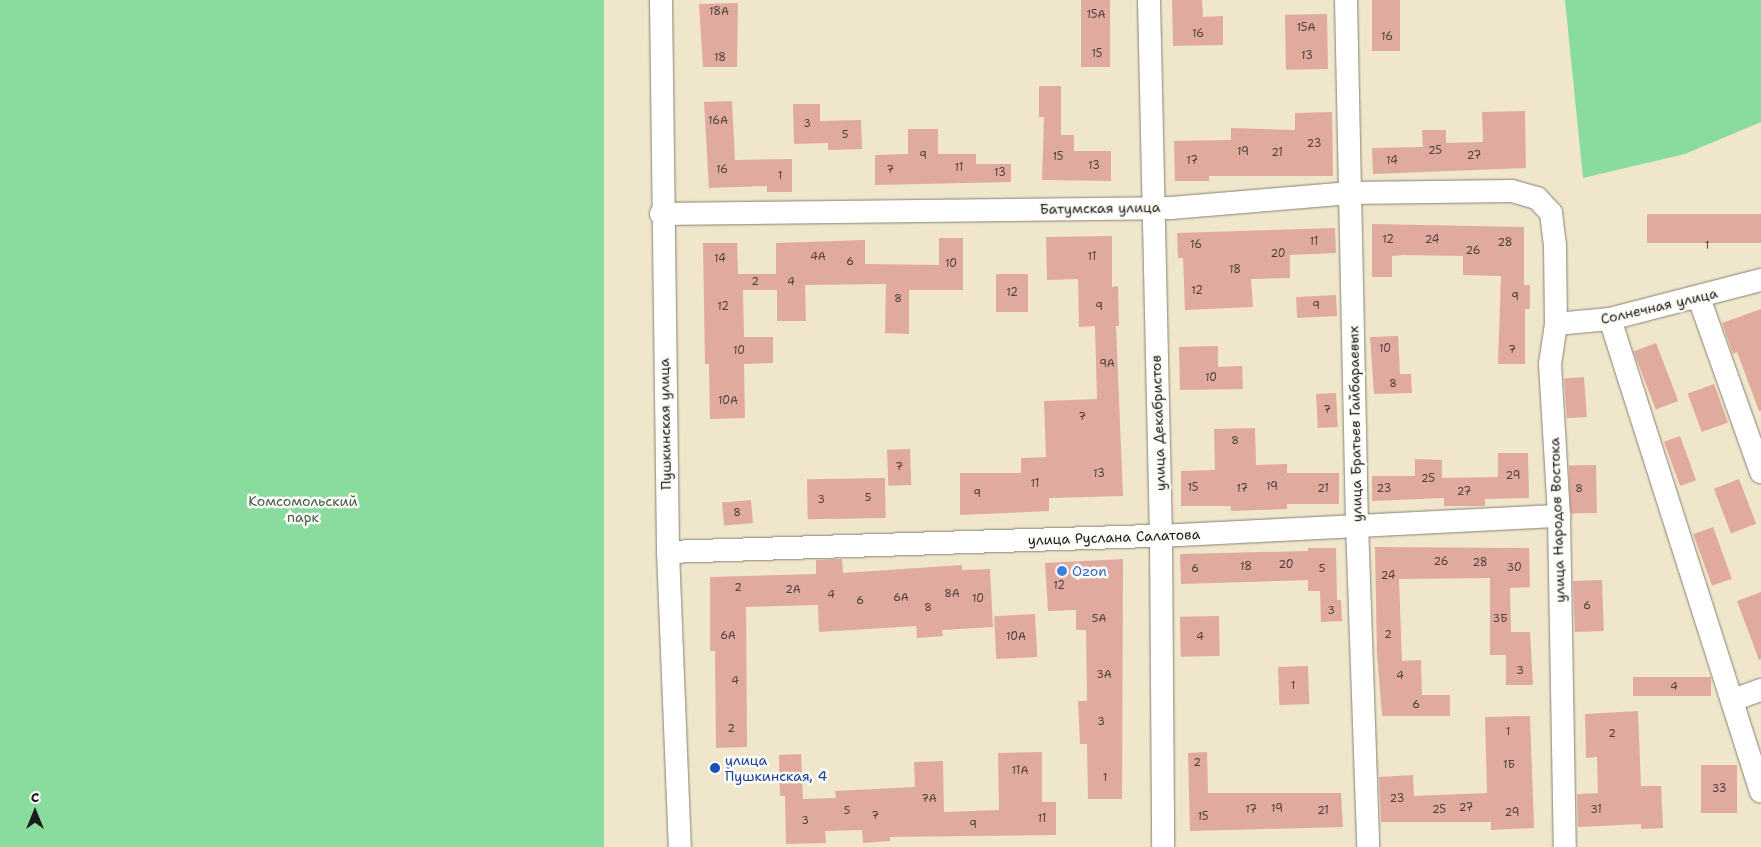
<!DOCTYPE html>
<html>
<head>
<meta charset="utf-8">
<style>
  body { margin:0 }
  #map { position:relative; width:1761px; height:847px; overflow:hidden; background:#f0e6cb; font-family:"Shantell Sans",sans-serif }
  div>[style] { position:absolute }
  .green>* { inset:0; background:#89dc9e; transform-origin:0 0 }
  .building>* { inset:0; background:#e1aa9f; transform-origin:0 0 }
  .roads { filter:drop-shadow(0 0 1px #868174) drop-shadow(0 0 1px #868174) }
  .minor>* { height:22px; margin:-11px; padding:0 11px; transform-origin:11px; border-radius:11px; background:#fff }
  .dots>* { width:14px; height:14px; translate:-50% -50%; box-sizing:border-box; border:2px solid #fdfcf7; border-radius:50% }
  span { translate:-50% -50%; white-space:nowrap; text-align:center; line-height:1.15; -webkit-text-stroke:5px #fdfcf7; paint-order:stroke }
  .number-label { font-size:11px; color:#4d403d }
  .number-label span { -webkit-text-stroke-width:0 }
  .street-label { font-size:14px; color:#1c1c1c }
  .park-label { font-size:14px; color:#425f4a }
  .shop-label { font-size:14px; color:#366cbe }
  .left { translate:0 -50%; text-align:left }
  .transit-label { font-size:14px; color:#164399 }
  .north { position:absolute; left:10px; top:787px; width:50px; height:50px; -webkit-text-stroke:4px #fdfcf7; paint-order:stroke; rotate:0deg; font-size:14px; font-weight:700; line-height:20px; text-align:center; color:#1c1c1c }
  .north::after { content:''; display:block; margin:auto; width:18px; height:22px; background:#1c1c1c; clip-path:polygon(50% 0,100% 100%,50% 72%,0 100%) }
</style>
</head>
<body>
<div id="map">
  <div class="green">
    <i style="left:0;top:0;width:604px;height:847px"></i>
    <i style="clip-path:polygon(1565px 0,1761px 0,1761px 122px,1685px 154px,1583px 178px)"></i>
  </div>
  <div class="building">
    <i style="left:1081px;top:0;width:29px;height:67px"></i>
    <i style="clip-path:polygon(1172px 0,1202px 0,1203px 17px,1223px 16px,1223px 45px,1173px 46px)"></i>
    <i style="left:1372px;top:0;width:28px;height:51px"></i>
    <i style="clip-path:polygon(738px 3px,737px 67px,703px 67px,699px 4px)"></i>
    <i style="left:1327px;top:14px;width:55px;height:42px;rotate:89deg"></i>
    <i style="clip-path:polygon(1039px 86px,1061px 86px,1061px 135px,1074px 135px,1074px 151px,1111px 151px,1111px 181px,1042px 180px,1044px 117px,1039px 117px)"></i>
    <i style="clip-path:polygon(732px 101px,735px 160px,792px 159px,792px 192px,767px 192px,767px 186px,709px 188px,704px 102px)"></i>
    <i style="clip-path:polygon(793px 104px,820px 104px,820px 121px,861px 120px,862px 149px,828px 150px,828px 143px,794px 144px)"></i>
    <i style="clip-path:polygon(1525px 111px,1526px 168px,1373px 174px,1372px 148px,1423px 147px,1422px 130px,1446px 130px,1446px 143px,1483px 142px,1482px 112px)"></i>
    <i style="clip-path:polygon(1332px 112px,1333px 176px,1209px 176px,1209px 181px,1175px 181px,1174px 141px,1231px 140px,1231px 128px,1295px 130px,1295px 113px)"></i>
    <i style="clip-path:polygon(908px 129px,938px 129px,938px 154px,976px 154px,976px 164px,1011px 164px,1011px 182px,875px 185px,875px 155px,908px 154px)"></i>
    <i style="left:1761px;top:214px;width:29px;height:114px;rotate:90deg"></i>
    <i style="clip-path:polygon(1372px 224px,1524px 227px,1524px 285px,1530px 285px,1530px 309px,1525px 309px,1525px 364px,1498px 364px,1501px 276px,1463px 275px,1463px 256px,1404px 255px,1392px 256px,1392px 277px,1372px 277px)"></i>
    <i style="clip-path:polygon(1335px 228px,1336px 253px,1290px 255px,1290px 278px,1251px 279px,1253px 307px,1185px 310px,1183px 258px,1178px 258px,1177px 233px)"></i>
    <i style="clip-path:polygon(1112px 236px,1112px 287px,1118px 286px,1119px 326px,1116px 326px,1123px 496px,1049px 498px,1049px 511px,960px 515px,960px 473px,1021px 473px,1021px 458px,1046px 457px,1044px 401px,1097px 399px,1095px 326px,1079px 327px,1078px 279px,1047px 280px,1046px 237px)"></i>
    <i style="clip-path:polygon(939px 238px,963px 238px,963px 290px,909px 290px,909px 334px,885px 333px,886px 284px,805px 285px,806px 321px,777px 321px,777px 290px,743px 290px,744px 337px,773px 337px,773px 363px,744px 364px,745px 418px,710px 419px,709px 364px,705px 364px,703px 243px,737px 243px,738px 274px,776px 274px,776px 243px,865px 240px,865px 264px,939px 265px)"></i>
    <i style="left:996px;top:274px;width:32px;height:38px"></i>
    <i style="left:1336px;top:295px;width:21px;height:40px;rotate:87deg"></i>
    <i style="clip-path:polygon(1761px 309px,1761px 411px,1759px 411px,1737px 352px,1733px 354px,1722px 323px)"></i>
    <i style="clip-path:polygon(1398px 336px,1400px 374px,1411px 374px,1412px 393px,1374px 394px,1370px 337px)"></i>
    <i style="left:1656px;top:343px;width:62px;height:24px;rotate:69deg"></i>
    <i style="clip-path:polygon(1218px 346px,1218px 367px,1242px 366px,1243px 389px,1180px 390px,1179px 347px)"></i>
    <i style="left:1584px;top:377px;width:40px;height:20px;rotate:86deg"></i>
    <i style="left:1714px;top:384px;width:41px;height:28px;rotate:70deg"></i>
    <i style="left:1336px;top:393px;width:34px;height:20px;rotate:87deg"></i>
    <i style="clip-path:polygon(1255px 428px,1256px 465px,1287px 464px,1287px 473px,1339px 473px,1339px 504px,1287px 504px,1287px 509px,1231px 511px,1231px 506px,1181px 506px,1181px 471px,1215px 470px,1214px 429px)"></i>
    <i style="left:1680px;top:436px;width:47px;height:17px;rotate:70deg"></i>
    <i style="left:910px;top:449px;width:36px;height:23px;rotate:88deg"></i>
    <i style="clip-path:polygon(1498px 453px,1528px 453px,1529px 498px,1485px 499px,1485px 506px,1444px 506px,1444px 498px,1372px 501px,1372px 476px,1415px 476px,1415px 459px,1442px 460px,1442px 478px,1498px 477px)"></i>
    <i style="left:1596px;top:465px;width:48px;height:27px;rotate:89deg"></i>
    <i style="left:885px;top:478px;width:40px;height:78px;rotate:89deg"></i>
    <i style="left:1739px;top:479px;width:48px;height:27px;rotate:69deg"></i>
    <i style="left:751px;top:500px;width:23px;height:29px;rotate:85deg"></i>
    <i style="left:1713px;top:527px;width:55px;height:21px;rotate:70deg"></i>
    <i style="clip-path:polygon(1375px 547px,1529px 548px,1530px 587px,1510px 588px,1511px 632px,1530px 632px,1533px 685px,1506px 685px,1506px 655px,1490px 655px,1490px 578px,1399px 579px,1402px 661px,1421px 660px,1422px 695px,1450px 695px,1450px 716px,1382px 716px,1377px 654px)"></i>
    <i style="clip-path:polygon(1308px 548px,1336px 548px,1337px 600px,1341px 600px,1342px 621px,1321px 622px,1320px 591px,1308px 591px,1308px 580px,1181px 584px,1180px 554px,1308px 551px)"></i>
    <i style="clip-path:polygon(842px 559px,843px 573px,962px 565px,962px 570px,990px 569px,993px 627px,942px 630px,943px 636px,917px 638px,916px 626px,819px 632px,818px 605px,746px 607px,747px 747px,716px 748px,715px 651px,710px 651px,710px 577px,816px 574px,816px 560px)"></i>
    <i style="clip-path:polygon(1123px 559px,1122px 799px,1088px 799px,1087px 744px,1080px 744px,1078px 701px,1087px 701px,1086px 630px,1076px 630px,1076px 610px,1048px 611px,1045px 563px)"></i>
    <i style="left:1602px;top:580px;width:51px;height:29px;rotate:88deg"></i>
    <i style="clip-path:polygon(1761px 592px,1761px 659px,1759px 660px,1737px 601px)"></i>
    <i style="left:1035px;top:614px;width:43px;height:41px;rotate:87deg"></i>
    <i style="left:1219px;top:616px;width:40px;height:39px;rotate:89deg"></i>
    <i style="left:1308px;top:666px;width:38px;height:30px;rotate:88deg"></i>
    <i style="left:1633px;top:677px;width:78px;height:19px"></i>
    <i style="clip-path:polygon(1638px 711px,1641px 786px,1661px 786px,1663px 828px,1641px 829px,1641px 824px,1578px 827px,1577px 794px,1598px 793px,1597px 757px,1586px 758px,1585px 714px)"></i>
    <i style="clip-path:polygon(1530px 716px,1534px 828px,1491px 830px,1491px 822px,1381px 822px,1379px 777px,1413px 775px,1414px 796px,1487px 793px,1485px 717px)"></i>
    <i style="clip-path:polygon(1042px 752px,1042px 802px,1056px 802px,1056px 835px,890px 837px,890px 841px,863px 843px,862px 830px,825px 831px,826px 843px,786px 844px,785px 796px,780px 796px,779px 755px,801px 754px,803px 799px,836px 798px,835px 791px,915px 787px,914px 762px,943px 761px,944px 812px,999px 810px,998px 753px)"></i>
    <i style="clip-path:polygon(1207px 752px,1208px 793px,1341px 793px,1343px 827px,1190px 831px,1188px 753px)"></i>
    <i style="left:1701px;top:765px;width:36px;height:48px"></i>
  </div>
  <div class="roads">
    <div class="minor">
      <i style="left:661px;top:0;width:552px;rotate:89.27deg"></i>
      <i style="left:668px;top:552px;width:295px;rotate:87.7deg"></i>
      <i style="left:1149px;top:0;width:536px;rotate:88.72deg"></i>
      <i style="left:1161px;top:536px;width:311px;rotate:89.6deg"></i>
      <i style="left:1346px;top:0;width:524px;rotate:88.8deg"></i>
      <i style="left:1357px;top:524px;width:323px;rotate:88deg"></i>
      <i style="left:661px;top:214px;width:510px;rotate:-0.67deg"></i>
      <i style="left:1171px;top:208px;width:180px;rotate:-4.8deg"></i>
      <i style="left:1350px;top:193px;width:162px;rotate:-0.7deg"></i>
      <i style="left:1512px;top:191px;width:26px;rotate:16deg"></i>
      <i style="left:1537px;top:198px;width:21px;rotate:47deg"></i>
      <i style="left:1551px;top:213px;width:32px;rotate:83deg"></i>
      <i style="left:1555px;top:245px;width:79px;rotate:89.3deg"></i>
      <i style="left:1556px;top:324px;width:40px;rotate:98.5deg"></i>
      <i style="left:1550px;top:364px;width:152px;rotate:86.6deg"></i>
      <i style="left:1559px;top:516px;width:331px;rotate:89deg"></i>
      <i style="left:1699px;top:298px;width:185px;rotate:70.4deg"></i>
      <i style="left:1610px;top:319px;width:496px;rotate:72.3deg"></i>
      <i style="left:1556px;top:324px;width:54px;rotate:-5.3deg"></i>
      <i style="left:1610px;top:319px;width:156px;rotate:-14.5deg"></i>
      <i style="left:668px;top:552px;width:493px;rotate:-1.9deg"></i>
      <i style="left:1161px;top:536px;width:399px;rotate:-2.9deg"></i>
      <i style="left:1733px;top:700px;width:30px;rotate:-20deg"></i>
    </div>
  </div>
  <div class="dots">
    <i style="left:1062px;top:571px;background:#3f7fe0"></i>
    <i style="left:715px;top:768px;background:#1a4fb4"></i>
  </div>
  <div class="number-label">
    <span style="left:719px;top:12px">18А</span>
    <span style="left:1096px;top:15px">15А</span>
    <span style="left:1306px;top:28px">15А</span>
    <span style="left:1198px;top:34px">16</span>
    <span style="left:1387px;top:37px">16</span>
    <span style="left:1097px;top:54px">15</span>
    <span style="left:1307px;top:56px">13</span>
    <span style="left:720px;top:58px">18</span>
    <span style="left:718px;top:121px">16А</span>
    <span style="left:807px;top:124px">3</span>
    <span style="left:845px;top:135px">5</span>
    <span style="left:1314px;top:144px">23</span>
    <span style="left:1435px;top:151px">25</span>
    <span style="left:1243px;top:152px">19</span>
    <span style="left:1277px;top:153px">21</span>
    <span style="left:923px;top:156px">9</span>
    <span style="left:1474px;top:156px">27</span>
    <span style="left:1058px;top:157px">15</span>
    <span style="left:1192px;top:161px">17</span>
    <span style="left:1392px;top:161px">14</span>
    <span style="left:1094px;top:166px">13</span>
    <span style="left:959px;top:168px">11</span>
    <span style="left:722px;top:170px">16</span>
    <span style="left:890px;top:170px">7</span>
    <span style="left:1000px;top:173px">13</span>
    <span style="left:780px;top:176px">1</span>
    <span style="left:1388px;top:240px">12</span>
    <span style="left:1432px;top:240px">24</span>
    <span style="left:1314px;top:242px">11</span>
    <span style="left:1505px;top:243px">28</span>
    <span style="left:1196px;top:245px">16</span>
    <span style="left:1707px;top:246px">1</span>
    <span style="left:1473px;top:251px">26</span>
    <span style="left:1278px;top:254px">20</span>
    <span style="left:818px;top:257px">4А</span>
    <span style="left:1092px;top:257px">11</span>
    <span style="left:720px;top:259px">14</span>
    <span style="left:850px;top:262px">6</span>
    <span style="left:951px;top:264px">10</span>
    <span style="left:1235px;top:270px">18</span>
    <span style="left:755px;top:282px">2</span>
    <span style="left:791px;top:282px">4</span>
    <span style="left:1197px;top:291px">12</span>
    <span style="left:1012px;top:293px">12</span>
    <span style="left:1515px;top:297px">9</span>
    <span style="left:898px;top:299px">8</span>
    <span style="left:1316px;top:306px">9</span>
    <span style="left:723px;top:307px">12</span>
    <span style="left:1099px;top:307px">9</span>
    <span style="left:1385px;top:349px">10</span>
    <span style="left:1512px;top:350px">7</span>
    <span style="left:739px;top:351px">10</span>
    <span style="left:1107px;top:364px">9А</span>
    <span style="left:1211px;top:378px">10</span>
    <span style="left:1393px;top:384px">8</span>
    <span style="left:728px;top:401px">10А</span>
    <span style="left:1327px;top:410px">7</span>
    <span style="left:1082px;top:417px">7</span>
    <span style="left:1235px;top:441px">8</span>
    <span style="left:899px;top:467px">7</span>
    <span style="left:1099px;top:474px">13</span>
    <span style="left:1513px;top:476px">29</span>
    <span style="left:1428px;top:479px">25</span>
    <span style="left:1035px;top:484px">11</span>
    <span style="left:1272px;top:487px">19</span>
    <span style="left:1193px;top:488px">15</span>
    <span style="left:1242px;top:489px">17</span>
    <span style="left:1323px;top:489px">21</span>
    <span style="left:1384px;top:489px">23</span>
    <span style="left:1579px;top:489px">8</span>
    <span style="left:1464px;top:492px">27</span>
    <span style="left:977px;top:494px">9</span>
    <span style="left:868px;top:498px">5</span>
    <span style="left:821px;top:500px">3</span>
    <span style="left:737px;top:513px">8</span>
    <span style="left:1441px;top:562px">26</span>
    <span style="left:1480px;top:563px">28</span>
    <span style="left:1286px;top:565px">20</span>
    <span style="left:1246px;top:567px">18</span>
    <span style="left:1514px;top:568px">30</span>
    <span style="left:1195px;top:569px">6</span>
    <span style="left:1322px;top:569px">5</span>
    <span style="left:1388px;top:576px">24</span>
    <span style="left:1059px;top:586px">12</span>
    <span style="left:738px;top:588px">2</span>
    <span style="left:793px;top:590px">2А</span>
    <span style="left:952px;top:594px">8А</span>
    <span style="left:831px;top:595px">4</span>
    <span style="left:901px;top:598px">6А</span>
    <span style="left:978px;top:599px">10</span>
    <span style="left:860px;top:601px">6</span>
    <span style="left:1587px;top:606px">6</span>
    <span style="left:928px;top:608px">8</span>
    <span style="left:1331px;top:611px">3</span>
    <span style="left:1099px;top:619px">5А</span>
    <span style="left:1500px;top:619px">3Б</span>
    <span style="left:1388px;top:635px">2</span>
    <span style="left:728px;top:636px">6А</span>
    <span style="left:1016px;top:637px">10А</span>
    <span style="left:1200px;top:637px">4</span>
    <span style="left:1520px;top:671px">3</span>
    <span style="left:1104px;top:675px">3А</span>
    <span style="left:1400px;top:676px">4</span>
    <span style="left:735px;top:681px">4</span>
    <span style="left:1293px;top:686px">1</span>
    <span style="left:1674px;top:687px">4</span>
    <span style="left:1416px;top:705px">6</span>
    <span style="left:1101px;top:722px">3</span>
    <span style="left:731px;top:729px">2</span>
    <span style="left:1508px;top:732px">1</span>
    <span style="left:1612px;top:734px">2</span>
    <span style="left:1197px;top:763px">2</span>
    <span style="left:1509px;top:765px">1Б</span>
    <span style="left:1020px;top:771px">11А</span>
    <span style="left:1105px;top:778px">1</span>
    <span style="left:1719px;top:789px">33</span>
    <span style="left:929px;top:799px">7А</span>
    <span style="left:1397px;top:799px">23</span>
    <span style="left:1466px;top:808px">27</span>
    <span style="left:1277px;top:809px">19</span>
    <span style="left:1251px;top:810px">17</span>
    <span style="left:1439px;top:810px">25</span>
    <span style="left:1596px;top:810px">31</span>
    <span style="left:847px;top:811px">5</span>
    <span style="left:1323px;top:811px">21</span>
    <span style="left:1512px;top:813px">29</span>
    <span style="left:875px;top:816px">7</span>
    <span style="left:1203px;top:817px">15</span>
    <span style="left:1042px;top:819px">11</span>
    <span style="left:805px;top:821px">3</span>
    <span style="left:973px;top:825px">9</span>
  </div>
  <div class="street-label">
    <span style="left:1100px;top:208px;rotate:-1deg">Батумская улица</span>
    <span style="left:1659px;top:306px;rotate:-13deg">Солнечная улица</span>
    <span style="left:1158px;top:423px;rotate:-92deg">улица Декабристов</span>
    <span style="left:665px;top:424px;rotate:-91deg">Пушкинская улица</span>
    <span style="left:1355px;top:424px;rotate:-91deg">улица Братьев Гайбараевых</span>
    <span style="left:1557px;top:520px;rotate:-92deg">улица Народов Востока</span>
    <span style="left:1114px;top:537px;rotate:-2deg">улица Руслана Салатова</span>
  </div>
  <div class="park-label">
    <span style="left:303px;top:509px">Комсомольский<br>парк</span>
  </div>
  <div class="shop-label">
    <span class="left" style="left:1072px;top:571px">Ozon</span>
  </div>
  <div class="transit-label">
    <span class="left" style="left:725px;top:768px">улица<br>Пушкинская, 4</span>
  </div>
  <div class="north">С</div>
</div>
</body>
</html>
